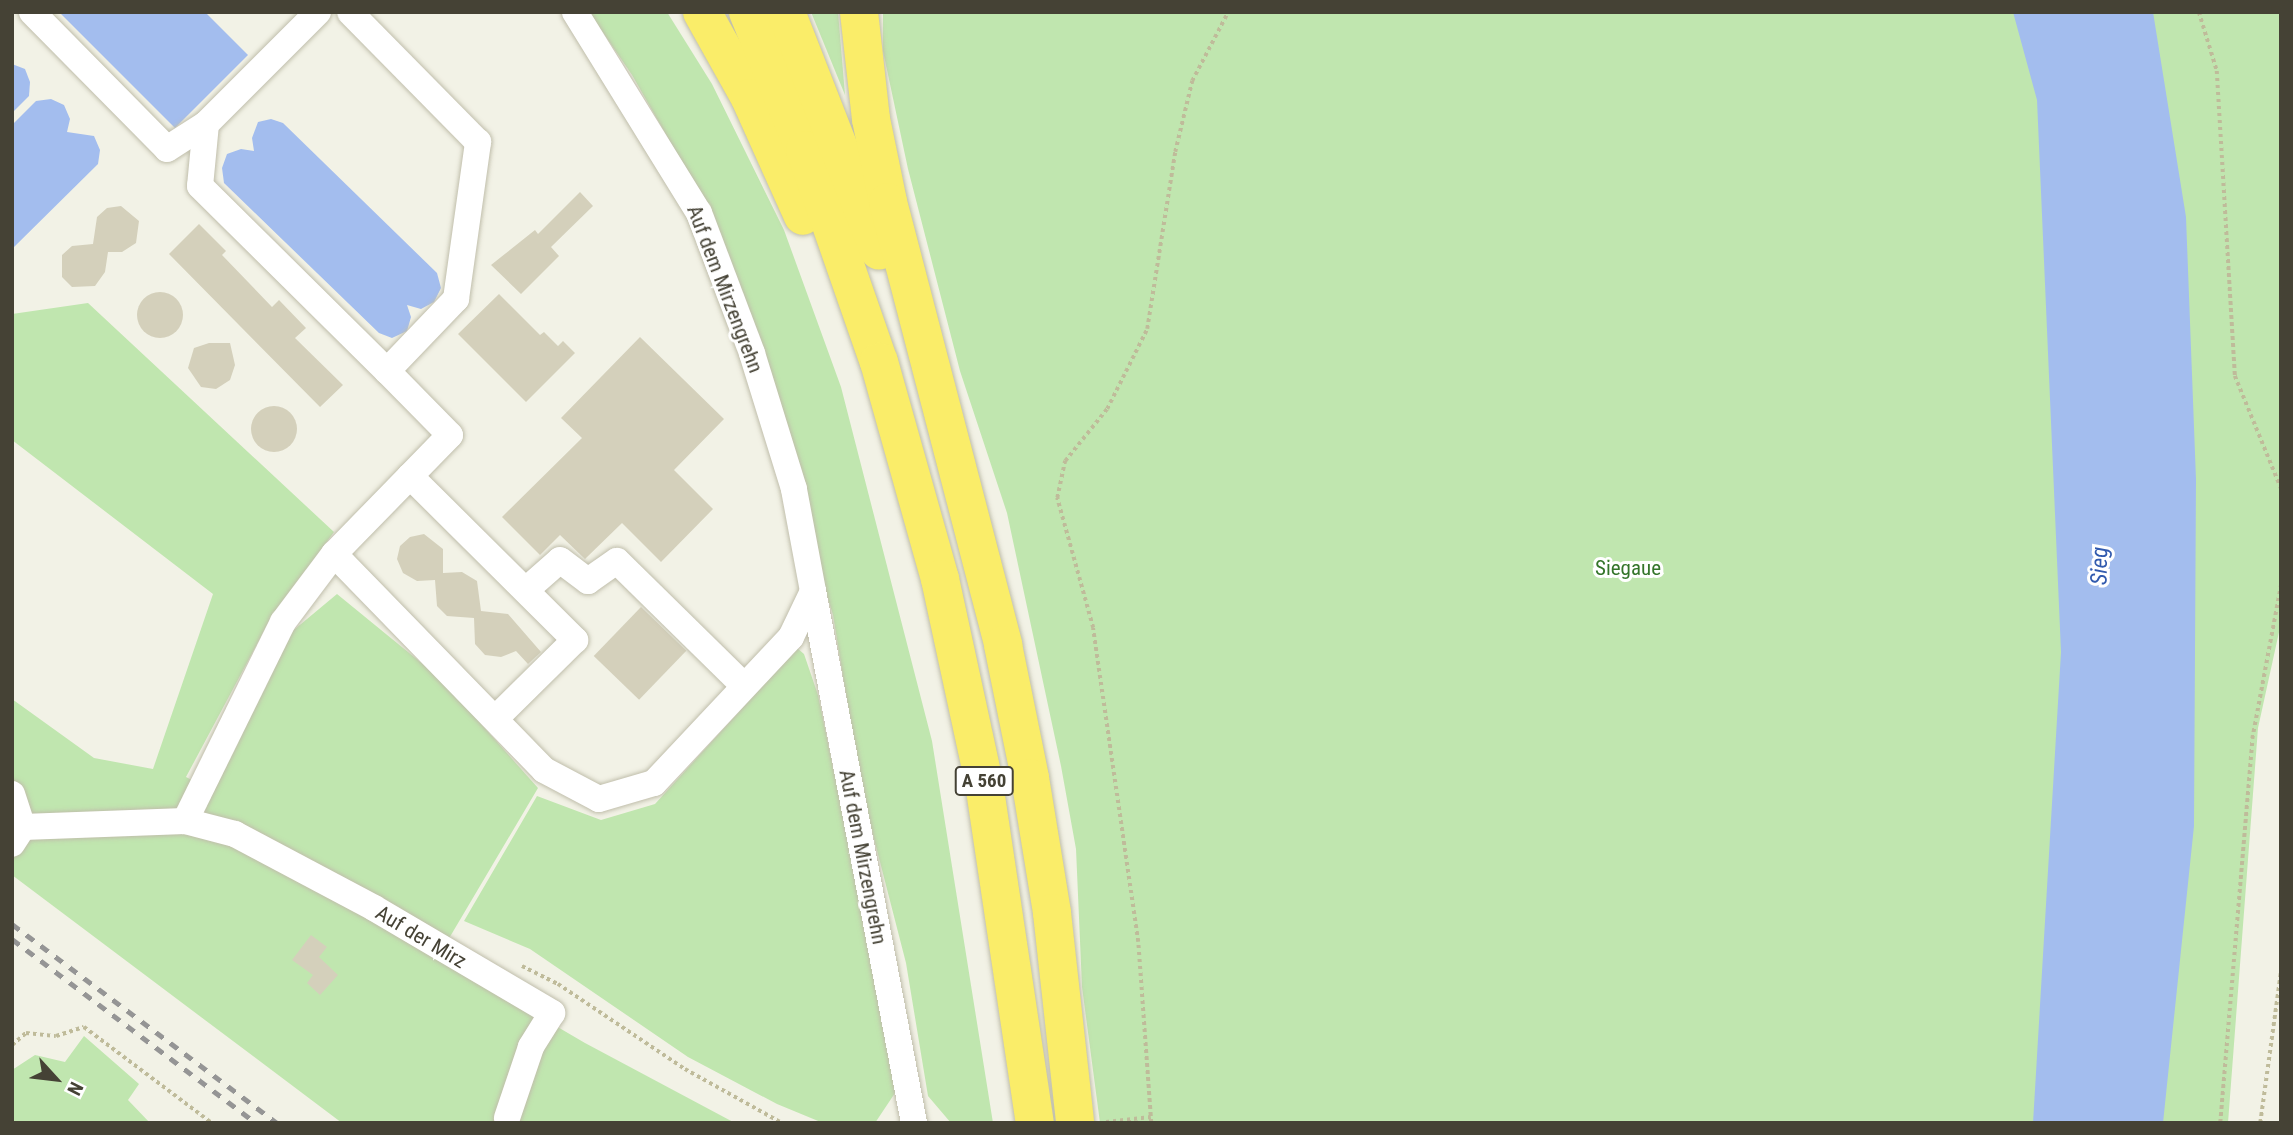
<!DOCTYPE html>
<html>
<head>
<meta charset="utf-8">
<style>
  body { margin:0 }
  #map { position:relative; width:2293px; height:1135px; overflow:hidden; background:#f2f2e6; font-family:"Roboto Condensed",sans-serif }
  div>[style] { position:absolute }
  .green>* { inset:0; background:#c0e6af }
  .water>* { inset:0; background:#a3bdee }
  .building>* { inset:0; background:#d4d0bb; transform-origin:0 0 }
  .round { border-radius:50% }
  .path>* { height:3.5px; margin-top:-1.75px; transform-origin:0; background:repeating-linear-gradient(90deg,#bfbb9a 0 3.5px,transparent 0 7px) }
  .roads { filter:drop-shadow(0 0 2px #c0beab) drop-shadow(0 0 2px #c0beab) }
  .minor>* { height:26px; margin:-13px; padding:0 13px; transform-origin:13px; border-radius:13px; background:#fff }
  .highway>* { height:38px; margin:-19px; padding:0 19px; transform-origin:19px; border-radius:19px; background:#faed69 }
  .rail>* { height:5px; margin-top:-2.5px; transform-origin:0; background:repeating-linear-gradient(90deg,#959595 0 9px,transparent 0 18px) }
  span { translate:-50% -50%; white-space:nowrap; text-align:center; line-height:1.15; -webkit-text-stroke:6px #fff; paint-order:stroke }
  .shield-label span { padding:2px 5px; background:#fff; border:2px solid; border-radius:5px; -webkit-text-stroke-width:0 }
  .shield-label { font-size:19px; color:#454235; font-weight:700 }
  .street-label { font-size:21px; color:#454235 }
  .park-label { font-size:21px; color:#34752a }
  .water-label { font-size:23px; color:#315aae; font-style:italic }
  .frame { position:absolute; inset:0; border:14px solid #454235; pointer-events:none }
  .north { position:absolute; left:21px; top:1044px; width:70px; height:70px; -webkit-text-stroke:5px #fff; paint-order:stroke; rotate:117deg; font-size:19px; font-weight:700; line-height:28px; text-align:center; color:#454235 }
  .north::after { content:''; display:block; margin:auto; width:24px; height:32px; background:#454235; clip-path:polygon(50% 0,100% 100%,50% 72%,0 100%) }
</style>
</head>
<body>
<div id="map">
  <div class="green">
    <i style="clip-path:polygon(589px 12px,667px 12px,712px 84px,784px 230px,841px 387px,932px 741px,993px 1123px,951px 1123px,928px 1096px,906px 963px,862px 792px,833px 615px,709px 210px,632px 75px)"></i>
    <i style="clip-path:polygon(811px 12px,838px 12px,845px 95px)"></i>
    <i style="clip-path:polygon(883px 12px,2281px 12px,2281px 623px,2258px 728px,2228px 1123px,1100px 1123px,1082px 987px,1076px 849px,1061px 766px,1007px 513px,960px 371px,908px 169px,883px 51px)"></i>
    <i style="clip-path:polygon(88px 303px,334px 532px,272px 616px,186px 777px,209px 789px,289px 634px,337px 594px,441px 679px,538px 788px,438px 957px,585px 1043px,735px 1123px,342px 1123px,12px 875px,12px 699px,94px 758px,153px 769px,213px 594px,12px 440px,12px 314px)"></i>
    <i style="clip-path:polygon(797px 648px,804px 654px,818px 695px,899px 1087px,875px 1123px,823px 1123px,777px 1104px,688px 1057px,530px 949px,464px 921px,537px 796px,601px 820px,655px 804px)"></i>
    <i style="clip-path:polygon(84px 1036px,139px 1084px,128px 1100px,150px 1123px,12px 1123px,12px 1070px,35px 1055px,65px 1062px)"></i>
  </div>
  <div class="water">
    <i style="clip-path:polygon(59px 12px,205px 12px,248px 55px,175px 128px)"></i>
    <i style="clip-path:polygon(2013px 12px,2153px 12px,2186px 217px,2196px 479px,2194px 826px,2163px 1123px,2033px 1123px,2061px 652px,2037px 100px)"></i>
    <i style="clip-path:polygon(12px 64px,25px 69px,30px 82px,29px 96px,12px 113px)"></i>
    <i style="clip-path:polygon(51px 99px,64px 105px,70px 119px,67px 132px,94px 136px,100px 150px,98px 164px,12px 249px,12px 125px,36px 101px)"></i>
    <i style="clip-path:polygon(271px 119px,283px 123px,437px 273px,441px 288px,434px 302px,421px 309px,407px 305px,411px 317px,407px 331px,392px 338px,379px 333px,224px 183px,222px 168px,227px 154px,241px 149px,254px 151px,252px 138px,258px 122px)"></i>
  </div>
  <div class="building">
    <i style="clip-path:polygon(580px 192px,593px 206px,551px 247px,559px 256px,521px 294px,491px 265px,535px 230px,538px 234px)"></i>
    <i style="clip-path:polygon(121px 206px,139px 221px,136px 243px,122px 252px,108px 252px,105px 272px,95px 286px,72px 287px,62px 277px,62px 255px,72px 246px,93px 244px,97px 217px,107px 208px)"></i>
    <i style="clip-path:polygon(199px 224px,226px 251px,222px 255px,272px 307px,279px 300px,306px 328px,295px 338px,343px 385px,320px 407px,169px 254px)"></i>
    <i class="round" style="left:137px;top:292px;width:46px;height:46px"></i>
    <i style="clip-path:polygon(499px 294px,540px 335px,544px 332px,558px 346px,563px 341px,575px 353px,526px 402px,458px 334px)"></i>
    <i style="clip-path:polygon(640px 337px,724px 419px,674px 470px,713px 509px,661px 562px,622px 523px,585px 559px,560px 535px,540px 555px,502px 517px,582px 438px,561px 418px)"></i>
    <i style="clip-path:polygon(209px 343px,230px 343px,235px 365px,230px 380px,216px 389px,201px 387px,188px 368px,194px 348px)"></i>
    <i class="round" style="left:251px;top:406px;width:46px;height:46px"></i>
    <i style="clip-path:polygon(424px 534px,443px 549px,443px 573px,462px 572px,477px 581px,481px 611px,508px 614px,541px 652px,528px 664px,516px 651px,501px 657px,485px 655px,475px 644px,474px 618px,447px 616px,437px 606px,435px 580px,417px 581px,403px 573px,397px 559px,400px 546px,410px 537px)"></i>
    <i style="left:641px;top:607px;width:63px;height:68px;rotate:44deg"></i>
    <i style="clip-path:polygon(311px 935px,327px 947px,319px 957px,338px 975px,320px 995px,307px 983px,313px 975px,292px 960px)"></i>
  </div>
  <div class="path">
    <i style="left:2199px;top:12px;width:62px;rotate:73deg"></i>
    <i style="left:2217px;top:71px;width:306px;rotate:86.6deg"></i>
    <i style="left:2235px;top:376px;width:121px;rotate:67.7deg"></i>
    <i style="left:522px;top:966px;width:40px;rotate:26.6deg"></i>
    <i style="left:558px;top:984px;width:153px;rotate:33.8deg"></i>
    <i style="left:685px;top:1069px;width:111px;rotate:29.1deg"></i>
    <i style="left:12px;top:1045px;width:18px;rotate:-41deg"></i>
    <i style="left:26px;top:1033px;width:30px;rotate:6deg"></i>
    <i style="left:56px;top:1036px;width:29px;rotate:-18deg"></i>
    <i style="left:84px;top:1027px;width:160px;rotate:36.9deg"></i>
    <i style="left:1106px;top:1122px;width:45px;rotate:-6.3deg"></i>
    <i style="left:1151px;top:1123px;width:181px;rotate:-94.1deg"></i>
    <i style="left:1138px;top:942px;width:317px;rotate:-98.2deg"></i>
    <i style="left:1093px;top:628px;width:135px;rotate:-105.5deg"></i>
    <i style="left:1057px;top:498px;width:38px;rotate:-78deg"></i>
    <i style="left:1065px;top:461px;width:67px;rotate:-51.1deg"></i>
    <i style="left:1107px;top:409px;width:89px;rotate:-63.4deg"></i>
    <i style="left:1147px;top:329px;width:179px;rotate:-81deg"></i>
    <i style="left:1175px;top:152px;width:73px;rotate:-76.5deg"></i>
    <i style="left:1192px;top:81px;width:78px;rotate:-62.4deg"></i>
    <i style="left:2220px;top:1123px;width:385px;rotate:-85.2deg"></i>
    <i style="left:2252px;top:739px;width:158px;rotate:-79.4deg"></i>
    <i style="left:2260px;top:1123px;width:155px;rotate:-82.2deg"></i>
  </div>
  <div class="roads">
    <div class="minor">
      <i style="left:32px;top:12px;width:192px;rotate:45.4deg"></i>
      <i style="left:167px;top:149px;width:46px;rotate:-32.7deg"></i>
      <i style="left:318px;top:12px;width:158px;rotate:135deg"></i>
      <i style="left:206px;top:124px;width:62px;rotate:95.5deg"></i>
      <i style="left:200px;top:186px;width:263px;rotate:44.7deg"></i>
      <i style="left:387px;top:371px;width:100px;rotate:-46.2deg"></i>
      <i style="left:456px;top:299px;width:159px;rotate:-82deg"></i>
      <i style="left:478px;top:142px;width:182px;rotate:-134.6deg"></i>
      <i style="left:410px;top:476px;width:233px;rotate:44.8deg"></i>
      <i style="left:575px;top:640px;width:111px;rotate:135.4deg"></i>
      <i style="left:334px;top:554px;width:301px;rotate:45.8deg"></i>
      <i style="left:544px;top:770px;width:62px;rotate:27.8deg"></i>
      <i style="left:599px;top:799px;width:57px;rotate:-16.2deg"></i>
      <i style="left:654px;top:783px;width:200px;rotate:-46.8deg"></i>
      <i style="left:791px;top:637px;width:51px;rotate:-64.4deg"></i>
      <i style="left:813px;top:591px;width:104px;rotate:-100.6deg"></i>
      <i style="left:794px;top:489px;width:142px;rotate:-107.2deg"></i>
      <i style="left:752px;top:353px;width:150px;rotate:-110.7deg"></i>
      <i style="left:699px;top:213px;width:236px;rotate:-121.7deg"></i>
      <i style="left:526px;top:590px;width:45px;rotate:-41.4deg"></i>
      <i style="left:560px;top:560px;width:35px;rotate:37deg"></i>
      <i style="left:588px;top:581px;width:35px;rotate:-35deg"></i>
      <i style="left:617px;top:561px;width:178px;rotate:44.5deg"></i>
      <i style="left:813px;top:591px;width:542px;rotate:79.25deg"></i>
      <i style="left:12px;top:794px;width:35px;rotate:72deg"></i>
      <i style="left:23px;top:827px;width:20px;rotate:123deg"></i>
      <i style="left:185px;top:821px;width:222px;rotate:-63.8deg"></i>
      <i style="left:283px;top:622px;width:85px;rotate:-53.1deg"></i>
      <i style="left:334px;top:554px;width:166px;rotate:-45.7deg"></i>
      <i style="left:450px;top:435px;width:90px;rotate:-134.5deg"></i>
      <i style="left:23px;top:827px;width:162px;rotate:-2.1deg"></i>
      <i style="left:185px;top:821px;width:52px;rotate:14.6deg"></i>
      <i style="left:235px;top:834px;width:157px;rotate:28deg"></i>
      <i style="left:374px;top:908px;width:207px;rotate:30.5deg"></i>
      <i style="left:552px;top:1013px;width:40px;rotate:122deg"></i>
      <i style="left:531px;top:1047px;width:75px;rotate:108.7deg"></i>
    </div>
    <div class="highway">
      <i style="left:702px;top:12px;width:98px;rotate:60.8deg"></i>
      <i style="left:750px;top:98px;width:129px;rotate:65.8deg"></i>
      <i style="left:748px;top:12px;width:149px;rotate:67.6deg"></i>
      <i style="left:805px;top:150px;width:225px;rotate:70.8deg"></i>
      <i style="left:879px;top:362px;width:225px;rotate:74.3deg"></i>
      <i style="left:940px;top:579px;width:209px;rotate:77.8deg"></i>
      <i style="left:984px;top:783px;width:344px;rotate:81.5deg"></i>
      <i style="left:786px;top:12px;width:256px;rotate:68.7deg"></i>
      <i style="left:859px;top:12px;width:108px;rotate:83.6deg"></i>
      <i style="left:871px;top:119px;width:85px;rotate:78.4deg"></i>
      <i style="left:888px;top:202px;width:458px;rotate:75.4deg"></i>
      <i style="left:1003px;top:645px;width:136px;rotate:78.5deg"></i>
      <i style="left:1030px;top:778px;width:137px;rotate:80.7deg"></i>
      <i style="left:1052px;top:913px;width:211px;rotate:83.7deg"></i>
    </div>
  </div>
  <div class="rail">
    <i style="left:12px;top:924px;width:331px;rotate:36.9deg"></i>
    <i style="left:12px;top:939px;width:306px;rotate:37deg"></i>
  </div>
  <div class="shield-label">
    <span style="left:984px;top:781px">A 560</span>
  </div>
  <div class="street-label">
    <span style="left:725px;top:289px;rotate:69deg">Auf dem Mirzengrehn</span>
    <span style="left:863px;top:857px;rotate:79deg">Auf dem Mirzengrehn</span>
    <span style="left:421px;top:937px;rotate:31deg">Auf der Mirz</span>
  </div>
  <div class="park-label">
    <span style="left:1628px;top:568px">Siegaue</span>
  </div>
  <div class="water-label">
    <span style="left:2100px;top:566px;rotate:-89deg">Sieg</span>
  </div>
  <div class="frame"></div>
  <div class="north">N</div>
</div>
</body>
</html>
